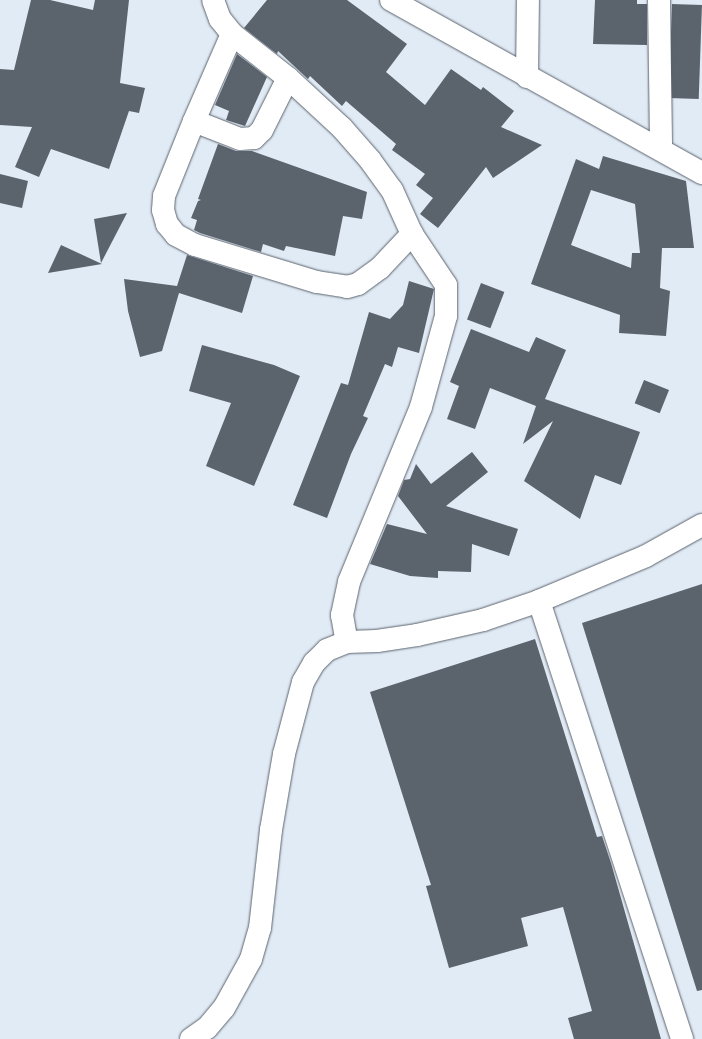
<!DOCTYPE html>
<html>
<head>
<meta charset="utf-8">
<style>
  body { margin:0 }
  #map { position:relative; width:702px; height:1039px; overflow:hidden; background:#e1ebf5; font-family:"PT Sans",sans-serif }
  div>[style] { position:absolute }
  .building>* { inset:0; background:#5b636d; transform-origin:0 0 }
  .roads { filter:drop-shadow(0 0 1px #5b636d) drop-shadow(0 0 1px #5b636d) }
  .minor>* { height:22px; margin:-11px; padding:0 11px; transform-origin:11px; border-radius:11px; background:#fff }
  span { translate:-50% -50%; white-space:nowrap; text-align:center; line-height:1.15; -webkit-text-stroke:4px #f2f7fe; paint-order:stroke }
</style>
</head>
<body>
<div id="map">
  <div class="building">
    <i style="clip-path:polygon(31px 0,50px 0,93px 10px,95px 0,129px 0,120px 83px,145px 88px,139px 113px,129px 111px,109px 169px,51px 149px,39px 177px,15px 167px,32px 127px,0 125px,0 69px,14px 70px)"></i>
    <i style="clip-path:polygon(267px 0,347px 0,407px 44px,386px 72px,425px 105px,451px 69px,481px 90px,483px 87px,514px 111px,501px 127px,542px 145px,493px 178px,486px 167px,438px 228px,420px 214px,433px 198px,416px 185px,425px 174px,392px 150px,396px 144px,346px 101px,342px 106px,310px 76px,308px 79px,278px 51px,277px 54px,244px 28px)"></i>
    <i style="clip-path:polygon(595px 0,637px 0,637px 4px,647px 4px,647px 45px,593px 44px)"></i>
    <i style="left:672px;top:4px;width:30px;height:94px;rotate:2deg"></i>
    <i style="clip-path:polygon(237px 54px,267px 77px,245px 126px,226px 120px,229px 111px,215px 105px)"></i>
    <i style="clip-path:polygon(218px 144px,236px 151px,252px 151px,367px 192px,362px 219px,343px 216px,335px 256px,286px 246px,284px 251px,263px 244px,261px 252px,200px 233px,194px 230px,197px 220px,191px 218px,198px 201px,201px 200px,198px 199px)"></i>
    <i style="clip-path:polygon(evenodd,603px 156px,686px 181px,694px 248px,662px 248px,660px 288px,670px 291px,666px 336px,619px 333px,620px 315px,531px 284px,576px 159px,599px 169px,603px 156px,591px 190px,635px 204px,640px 253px,632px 253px,631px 268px,571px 245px,591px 190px)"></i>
    <i style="clip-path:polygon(0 174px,28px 181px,22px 208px,0 203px)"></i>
    <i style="clip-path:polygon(127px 213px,101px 263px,94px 219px)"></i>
    <i style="clip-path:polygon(61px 245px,102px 264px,48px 273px)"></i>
    <i style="clip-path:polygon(187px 255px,253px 276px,242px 313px,179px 293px,162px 351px,140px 357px,128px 311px,124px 279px,177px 286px)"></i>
    <i style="clip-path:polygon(409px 281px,434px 289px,419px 353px,398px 347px,392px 367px,385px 364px,363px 416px,368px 418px,351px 454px,327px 518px,293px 505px,341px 383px,348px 385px,369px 312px,390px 319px,403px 305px)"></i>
    <i style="left:481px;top:283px;width:25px;height:39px;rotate:21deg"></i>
    <i style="clip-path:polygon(471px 329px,529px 352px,536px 337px,566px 350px,545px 399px,640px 432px,621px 485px,595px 475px,580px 519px,524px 481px,553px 421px,523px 444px,536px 406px,490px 388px,475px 429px,447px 419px,459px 386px,450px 382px)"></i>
    <i style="clip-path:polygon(202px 345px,274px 365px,300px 376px,254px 486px,206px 466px,231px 403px,189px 391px)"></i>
    <i style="left:644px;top:380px;width:27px;height:25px;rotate:22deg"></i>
    <i style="clip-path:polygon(472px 452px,488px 472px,446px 506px,518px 529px,509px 556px,472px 544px,471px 572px,438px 571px,438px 578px,410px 576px,370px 564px,387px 524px,427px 534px,398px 496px,404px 480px,410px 479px,416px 464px,431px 484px)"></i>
    <i style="clip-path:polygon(702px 584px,702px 990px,697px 991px,582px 623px)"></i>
    <i style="clip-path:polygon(535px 639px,597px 837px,602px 836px,611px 863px,661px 1039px,574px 1039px,568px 1018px,592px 1011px,563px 907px,521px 918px,528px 946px,449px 968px,426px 886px,431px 885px,370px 692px)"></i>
  </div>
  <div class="roads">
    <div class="minor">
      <i style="left:213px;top:0;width:20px;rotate:70deg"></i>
      <i style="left:220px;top:19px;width:19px;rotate:51deg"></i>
      <i style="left:232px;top:34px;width:71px;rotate:38.2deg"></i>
      <i style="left:288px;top:78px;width:74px;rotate:42.8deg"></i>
      <i style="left:342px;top:128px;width:43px;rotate:48.8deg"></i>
      <i style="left:370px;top:160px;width:37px;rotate:54deg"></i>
      <i style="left:392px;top:190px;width:48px;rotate:65.6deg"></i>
      <i style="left:412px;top:234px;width:61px;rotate:56.3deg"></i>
      <i style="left:446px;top:285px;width:31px;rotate:90deg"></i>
      <i style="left:446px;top:316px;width:94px;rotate:105.4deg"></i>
      <i style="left:421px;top:407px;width:189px;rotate:112.4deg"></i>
      <i style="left:349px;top:582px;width:34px;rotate:102deg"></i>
      <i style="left:342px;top:615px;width:27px;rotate:80deg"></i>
      <i style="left:391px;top:0;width:356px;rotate:29.1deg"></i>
      <i style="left:659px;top:0;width:148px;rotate:89.2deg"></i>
      <i style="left:232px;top:34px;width:95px;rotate:113.6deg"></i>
      <i style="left:194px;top:121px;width:49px;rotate:21.4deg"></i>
      <i style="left:240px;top:139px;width:14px;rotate:-4deg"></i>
      <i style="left:254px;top:138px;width:11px;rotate:-45deg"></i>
      <i style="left:262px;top:130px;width:58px;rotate:-63.4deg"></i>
      <i style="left:527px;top:77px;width:77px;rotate:-89.3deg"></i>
      <i style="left:194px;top:121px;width:81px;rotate:111.8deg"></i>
      <i style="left:164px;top:196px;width:14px;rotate:94deg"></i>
      <i style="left:163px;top:210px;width:15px;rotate:74deg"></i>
      <i style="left:167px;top:224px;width:14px;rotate:51deg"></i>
      <i style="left:176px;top:235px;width:21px;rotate:28deg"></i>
      <i style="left:195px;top:245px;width:127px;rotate:16.9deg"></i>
      <i style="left:317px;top:282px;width:30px;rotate:9deg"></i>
      <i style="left:347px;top:287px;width:11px;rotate:-15deg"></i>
      <i style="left:358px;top:284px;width:27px;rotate:-36deg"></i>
      <i style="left:380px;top:268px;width:47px;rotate:-46.7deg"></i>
      <i style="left:539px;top:601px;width:461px;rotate:71.9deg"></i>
      <i style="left:191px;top:1039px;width:19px;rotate:-35deg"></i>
      <i style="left:207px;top:1028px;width:26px;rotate:-50deg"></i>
      <i style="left:224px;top:1008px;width:56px;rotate:-61.1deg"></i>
      <i style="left:251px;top:959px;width:32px;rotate:-74deg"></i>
      <i style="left:260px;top:928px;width:99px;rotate:-83.6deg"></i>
      <i style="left:271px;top:830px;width:77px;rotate:-80.3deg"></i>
      <i style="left:284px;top:754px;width:74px;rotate:-75.2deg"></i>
      <i style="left:303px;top:682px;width:22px;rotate:-60deg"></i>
      <i style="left:314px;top:663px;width:18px;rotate:-45deg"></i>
      <i style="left:327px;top:650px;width:22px;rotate:-22deg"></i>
      <i style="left:347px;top:642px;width:30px;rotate:-2deg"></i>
      <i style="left:377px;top:641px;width:40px;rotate:-8.5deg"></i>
      <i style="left:417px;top:635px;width:68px;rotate:-12.8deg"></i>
      <i style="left:483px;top:620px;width:59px;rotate:-18.7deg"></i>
      <i style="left:539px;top:601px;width:116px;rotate:-22.8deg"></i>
      <i style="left:646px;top:556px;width:64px;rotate:-29deg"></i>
    </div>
  </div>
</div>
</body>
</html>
